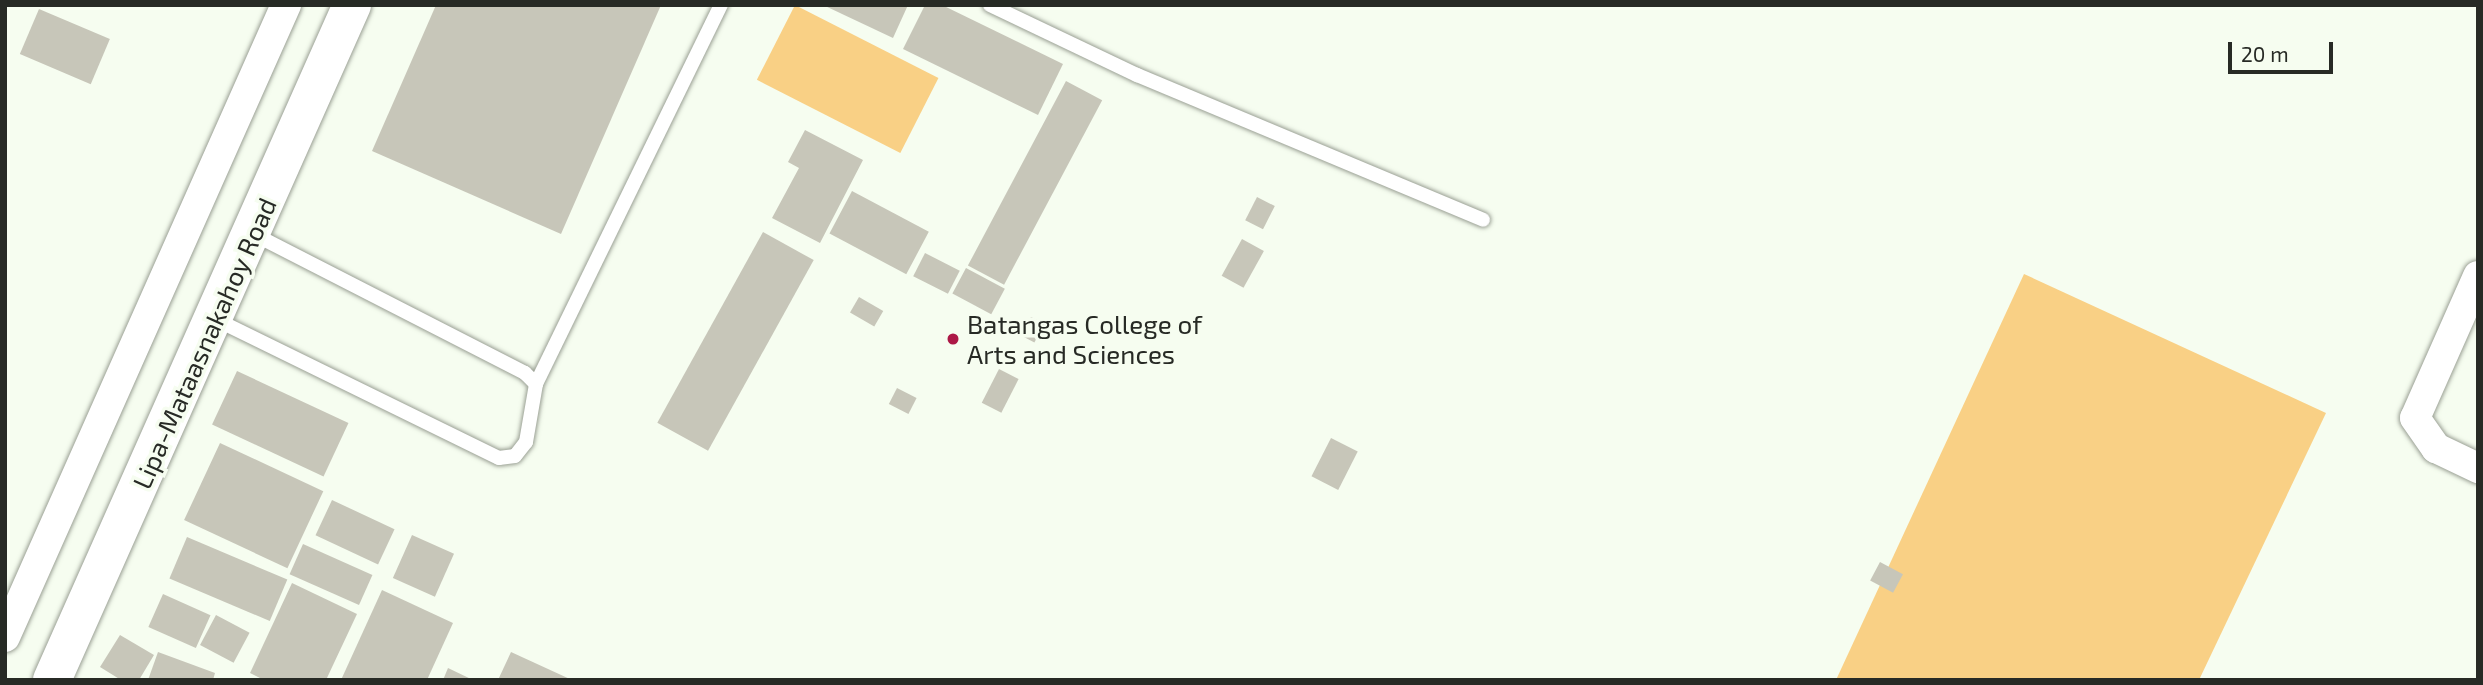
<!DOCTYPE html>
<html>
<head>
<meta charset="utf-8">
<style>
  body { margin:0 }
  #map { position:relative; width:2483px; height:685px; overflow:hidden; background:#f6fdf0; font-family:"Exo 2",sans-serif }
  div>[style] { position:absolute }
  .green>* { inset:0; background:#f9d085; transform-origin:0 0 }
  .building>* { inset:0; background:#c7c6b9; transform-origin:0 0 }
  .roads { filter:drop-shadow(0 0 2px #9aa094) drop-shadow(0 0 2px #9aa094) }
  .lane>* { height:14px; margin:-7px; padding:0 7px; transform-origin:7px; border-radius:7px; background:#fff }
  .street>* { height:30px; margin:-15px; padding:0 15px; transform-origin:15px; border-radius:15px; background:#fff }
  .secondary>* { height:38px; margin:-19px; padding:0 19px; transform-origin:19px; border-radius:19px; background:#fff }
  .dots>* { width:19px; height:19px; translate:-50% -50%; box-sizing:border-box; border:4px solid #f6fdf0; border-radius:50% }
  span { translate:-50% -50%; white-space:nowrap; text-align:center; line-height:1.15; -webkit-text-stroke:7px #f6fdf0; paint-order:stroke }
  .poi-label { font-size:26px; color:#272a25 }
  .left { translate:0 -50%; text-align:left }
  .street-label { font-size:26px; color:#272a25 }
  .frame { position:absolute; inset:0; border:7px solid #272a25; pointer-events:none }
  .scale { position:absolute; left:2228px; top:42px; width:105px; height:32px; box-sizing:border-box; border:4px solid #272a25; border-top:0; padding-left:9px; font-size:21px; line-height:24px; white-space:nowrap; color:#272a25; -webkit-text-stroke:5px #f6fdf0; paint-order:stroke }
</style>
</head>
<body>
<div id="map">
  <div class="green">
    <i style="left:795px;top:5px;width:161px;height:84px;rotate:27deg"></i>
    <i style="clip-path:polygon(2024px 274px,2326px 413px,2199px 680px,1836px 680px)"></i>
  </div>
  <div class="building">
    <i style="clip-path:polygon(436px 5px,661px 5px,561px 234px,372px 151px)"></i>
    <i style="clip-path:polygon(823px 5px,908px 5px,893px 38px)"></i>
    <i style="clip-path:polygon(925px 5px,942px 5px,1063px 64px,1038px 115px,903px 49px)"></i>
    <i style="left:39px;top:9px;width:77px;height:49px;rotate:23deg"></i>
    <i style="left:1066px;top:81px;width:41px;height:209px;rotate:28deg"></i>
    <i style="clip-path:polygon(805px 130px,863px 160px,820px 243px,772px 218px,799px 168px,788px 162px)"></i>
    <i style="left:852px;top:191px;width:87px;height:48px;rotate:28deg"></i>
    <i style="left:1257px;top:197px;width:20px;height:26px;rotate:27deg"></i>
    <i style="left:763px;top:232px;width:58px;height:218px;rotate:29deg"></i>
    <i style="left:1242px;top:239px;width:25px;height:42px;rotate:29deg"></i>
    <i style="left:925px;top:253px;width:39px;height:26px;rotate:27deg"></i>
    <i style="left:966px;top:268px;width:44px;height:29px;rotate:28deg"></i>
    <i style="left:859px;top:297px;width:28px;height:18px;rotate:30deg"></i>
    <i style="left:1031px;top:317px;width:15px;height:21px;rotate:28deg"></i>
    <i style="left:999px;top:369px;width:22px;height:38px;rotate:27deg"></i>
    <i style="left:237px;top:371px;width:123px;height:59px;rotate:25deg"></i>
    <i style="left:897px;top:388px;width:22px;height:18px;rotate:27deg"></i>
    <i style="left:1331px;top:438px;width:30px;height:43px;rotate:27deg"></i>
    <i style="left:220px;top:443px;width:114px;height:85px;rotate:25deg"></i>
    <i style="left:332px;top:500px;width:69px;height:39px;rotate:25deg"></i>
    <i style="left:412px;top:535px;width:46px;height:47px;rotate:24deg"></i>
    <i style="left:187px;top:537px;width:109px;height:45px;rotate:23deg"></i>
    <i style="left:303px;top:544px;width:76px;height:33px;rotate:24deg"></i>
    <i style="left:1880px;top:562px;width:26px;height:21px;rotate:28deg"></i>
    <i style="clip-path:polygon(292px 583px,357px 614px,326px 680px,264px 680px,250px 673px)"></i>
    <i style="clip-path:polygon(382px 590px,453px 623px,427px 680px,341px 680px)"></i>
    <i style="left:163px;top:594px;width:52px;height:36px;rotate:24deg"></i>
    <i style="left:216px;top:615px;width:38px;height:34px;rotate:28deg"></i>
    <i style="clip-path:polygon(120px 635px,154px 655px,139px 680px,121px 680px,100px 667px)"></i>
    <i style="clip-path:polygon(158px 652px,215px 673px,213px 680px,148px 680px)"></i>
    <i style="clip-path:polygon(511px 652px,572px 680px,498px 680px)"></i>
    <i style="clip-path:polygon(448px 668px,473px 680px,443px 680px)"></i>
  </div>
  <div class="roads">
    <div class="lane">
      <i style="left:990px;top:5px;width:163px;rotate:25.5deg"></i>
      <i style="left:1137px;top:75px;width:375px;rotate:22.7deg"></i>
      <i style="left:215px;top:319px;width:316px;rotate:26.1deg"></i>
      <i style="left:499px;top:458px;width:16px;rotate:-7deg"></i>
      <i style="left:515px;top:456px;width:18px;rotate:-52deg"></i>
      <i style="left:526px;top:442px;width:59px;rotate:-80.2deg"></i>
      <i style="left:536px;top:384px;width:16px;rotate:-135deg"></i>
      <i style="left:525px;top:373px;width:305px;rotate:-152.9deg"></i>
      <i style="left:536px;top:384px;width:422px;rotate:-64deg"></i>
    </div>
    <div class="street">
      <i style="left:2478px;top:276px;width:155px;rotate:113.9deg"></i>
      <i style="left:2415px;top:418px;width:37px;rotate:55deg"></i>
      <i style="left:2436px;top:448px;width:47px;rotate:25.5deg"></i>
      <i style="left:5px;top:637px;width:692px;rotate:-66.03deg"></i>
    </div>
    <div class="secondary">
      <i style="left:52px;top:680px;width:739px;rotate:-66.04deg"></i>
    </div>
  </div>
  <div class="dots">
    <i style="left:953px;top:339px;background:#ac1846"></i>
  </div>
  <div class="poi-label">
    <span class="left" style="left:967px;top:339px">Batangas College of<br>Arts and Sciences</span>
  </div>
  <div class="street-label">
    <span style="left:204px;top:343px;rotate:-66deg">Lipa-Mataasnakahoy Road</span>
  </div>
  <div class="frame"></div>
  <div class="scale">20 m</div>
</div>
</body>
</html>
